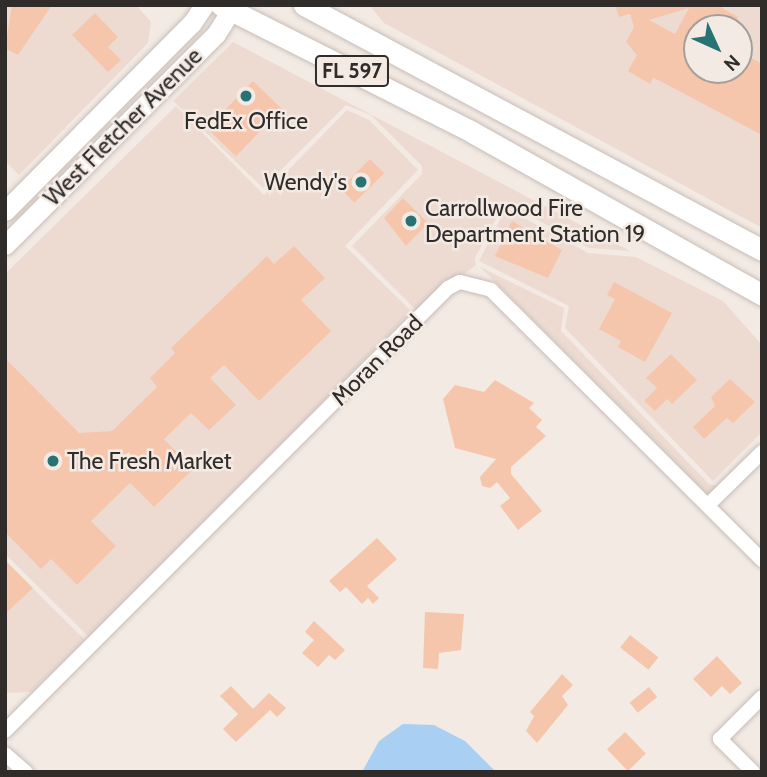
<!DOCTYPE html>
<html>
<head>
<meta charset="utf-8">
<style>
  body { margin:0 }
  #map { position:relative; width:767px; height:777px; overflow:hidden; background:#f3eae4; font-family:Cabin,sans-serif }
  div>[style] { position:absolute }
  .built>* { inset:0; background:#eddbd2 }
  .water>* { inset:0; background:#a9d0f3 }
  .building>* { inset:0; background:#f5c6ac; transform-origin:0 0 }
  .roads { filter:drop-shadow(0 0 2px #c7bdb8) drop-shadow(0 0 2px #c7bdb8) }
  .minor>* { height:14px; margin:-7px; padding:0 7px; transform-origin:7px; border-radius:7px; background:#fff }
  .secondary>* { height:19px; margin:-9.5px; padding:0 9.5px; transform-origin:9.5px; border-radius:9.5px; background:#fff }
  .primary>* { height:21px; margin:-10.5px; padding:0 10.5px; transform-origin:10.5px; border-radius:10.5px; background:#fff }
  .dots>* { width:19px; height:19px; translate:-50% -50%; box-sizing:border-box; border:4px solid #f3eae4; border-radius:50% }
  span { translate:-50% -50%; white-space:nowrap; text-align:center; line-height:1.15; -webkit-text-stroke:5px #f3eae4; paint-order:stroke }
  .shield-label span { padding:2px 5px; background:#f3eae4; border:2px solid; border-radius:5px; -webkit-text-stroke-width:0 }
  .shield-label { font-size:21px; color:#2f2c2a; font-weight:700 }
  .poi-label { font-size:23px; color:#2f2c2a }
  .right { translate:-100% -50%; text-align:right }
  .left { translate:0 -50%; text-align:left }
  .street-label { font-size:23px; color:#2f2c2a }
  .frame { position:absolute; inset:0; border:7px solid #2f2c2a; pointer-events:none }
  .north { position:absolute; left:683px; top:14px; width:70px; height:70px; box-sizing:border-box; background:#f3eae4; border:2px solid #a59e9a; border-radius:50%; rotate:135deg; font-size:19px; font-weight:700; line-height:28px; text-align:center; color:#2f2c2a }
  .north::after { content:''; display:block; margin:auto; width:24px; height:32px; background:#277273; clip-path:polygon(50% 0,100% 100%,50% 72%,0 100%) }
</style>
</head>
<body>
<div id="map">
  <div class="built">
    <i style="clip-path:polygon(5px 5px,136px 5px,151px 22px,148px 43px,19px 175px,5px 161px)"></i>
    <i style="clip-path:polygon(evenodd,369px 5px,761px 5px,762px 228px,384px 23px,369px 5px,697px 28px,739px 28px,739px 70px,697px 70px,697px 28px)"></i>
    <i style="clip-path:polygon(233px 42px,609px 240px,630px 251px,589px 248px,505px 202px,475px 258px,476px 265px,417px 311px,352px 246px,422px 174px,422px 166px,371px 115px,346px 105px,263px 188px,173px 101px)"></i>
    <i style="clip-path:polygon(176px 106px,264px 195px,347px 110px,369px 120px,418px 170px,345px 246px,412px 312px,89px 637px,5px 554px,5px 274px)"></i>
    <i style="clip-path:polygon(506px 208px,588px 253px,636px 257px,723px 301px,762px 345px,762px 432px,713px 481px,565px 328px,569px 306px,479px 261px)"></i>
    <i style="clip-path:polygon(480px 267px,564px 308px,561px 331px,710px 485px,717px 485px,762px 442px,709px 495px)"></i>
    <i style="clip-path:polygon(5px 561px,85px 640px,31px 692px,5px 693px)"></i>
  </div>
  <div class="water">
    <i style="clip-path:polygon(403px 724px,434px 725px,465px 741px,496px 772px,362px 772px,379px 741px)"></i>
  </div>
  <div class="building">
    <i style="clip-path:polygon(12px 5px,52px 5px,18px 55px,5px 48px)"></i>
    <i style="clip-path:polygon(evenodd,615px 5px,717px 5px,738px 17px,733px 28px,697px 28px,697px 70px,739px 70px,739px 51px,762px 64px,762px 135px,662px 82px,653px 78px,650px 84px,628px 71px,637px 55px,626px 42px,634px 27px,630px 14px,619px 17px,615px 5px,689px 8px,675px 34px,649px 20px,689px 8px)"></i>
    <i style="clip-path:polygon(95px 13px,118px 37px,108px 47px,121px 60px,108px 72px,72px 35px)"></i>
    <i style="left:253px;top:81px;width:40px;height:66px;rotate:44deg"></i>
    <i style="left:370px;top:159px;width:20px;height:42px;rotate:45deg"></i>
    <i style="clip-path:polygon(403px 198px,428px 223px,406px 246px,384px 218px)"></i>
    <i style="clip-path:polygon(512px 221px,562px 250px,548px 278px,495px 256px)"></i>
    <i style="clip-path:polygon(294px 246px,325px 278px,301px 300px,331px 331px,259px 401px,224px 365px,210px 378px,236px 405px,209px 430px,191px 413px,164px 439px,193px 469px,154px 507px,130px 483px,91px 521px,116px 546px,77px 585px,51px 559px,41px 569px,5px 532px,5px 358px,79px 433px,112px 431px,157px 387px,150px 378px,175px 353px,171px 348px,267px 256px,274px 264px)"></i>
    <i style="clip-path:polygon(614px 282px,672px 313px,645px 362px,618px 347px,621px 341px,599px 329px,615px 299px,607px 295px)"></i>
    <i style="clip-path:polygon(671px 354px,697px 380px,672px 404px,667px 399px,655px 411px,644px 401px,657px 388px,646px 378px)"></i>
    <i style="clip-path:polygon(730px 379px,755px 402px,733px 423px,727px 418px,704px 439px,693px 427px,715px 406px,711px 397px)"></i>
    <i style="clip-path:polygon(495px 380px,534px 403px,529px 408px,542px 420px,536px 427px,546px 436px,511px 467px,511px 474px,542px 511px,518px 530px,500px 506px,510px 498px,497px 482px,490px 488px,482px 486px,480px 477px,496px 459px,455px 448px,443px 399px,455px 385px,484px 392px)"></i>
    <i style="clip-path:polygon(377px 538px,397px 559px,367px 586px,379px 598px,373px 604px,368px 598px,362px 604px,346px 587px,340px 592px,329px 581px)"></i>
    <i style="clip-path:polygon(5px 560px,33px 588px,5px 614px)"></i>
    <i style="clip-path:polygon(425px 612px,464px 614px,461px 650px,439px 653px,438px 669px,423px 668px)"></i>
    <i style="clip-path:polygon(314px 621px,345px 650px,335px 660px,329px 655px,318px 667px,302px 653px,314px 640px,305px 632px)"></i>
    <i style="left:630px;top:635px;width:36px;height:16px;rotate:38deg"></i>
    <i style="clip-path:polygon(717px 656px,742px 683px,730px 694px,722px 686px,711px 697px,693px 679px)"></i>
    <i style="clip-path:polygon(562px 674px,573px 685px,562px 696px,568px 705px,537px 743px,526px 731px,534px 716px,530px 712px)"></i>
    <i style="clip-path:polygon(231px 686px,253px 709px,269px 693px,286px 708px,277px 717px,270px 710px,236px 742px,223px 729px,238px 714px,220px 696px)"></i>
    <i style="left:649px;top:687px;width:13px;height:25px;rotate:51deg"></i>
    <i style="left:625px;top:732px;width:30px;height:25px;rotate:46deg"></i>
  </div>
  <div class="roads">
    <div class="minor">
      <i style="left:710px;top:503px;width:73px;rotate:-44.4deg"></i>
      <i style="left:5px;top:731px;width:626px;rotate:-45deg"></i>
      <i style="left:448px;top:288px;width:13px;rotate:-27deg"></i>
      <i style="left:460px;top:282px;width:32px;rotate:14deg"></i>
      <i style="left:491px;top:290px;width:383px;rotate:44.9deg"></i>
      <i style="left:5px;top:754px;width:28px;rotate:41deg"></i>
      <i style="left:753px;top:772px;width:47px;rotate:-135deg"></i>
      <i style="left:720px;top:739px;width:59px;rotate:-45deg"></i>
    </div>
    <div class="secondary">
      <i style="left:5px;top:211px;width:265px;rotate:-45.2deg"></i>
      <i style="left:192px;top:23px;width:22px;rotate:-56deg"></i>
      <i style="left:5px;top:245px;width:298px;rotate:-45deg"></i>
      <i style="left:216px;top:34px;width:34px;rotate:-58deg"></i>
    </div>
    <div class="primary">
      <i style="left:221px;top:5px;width:281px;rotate:26.8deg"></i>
      <i style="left:472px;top:132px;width:333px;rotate:29.3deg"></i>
      <i style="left:304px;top:5px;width:519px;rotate:28.14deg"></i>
    </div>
  </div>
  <div class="dots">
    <i style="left:246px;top:96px;background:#277273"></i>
    <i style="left:361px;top:182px;background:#277273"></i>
    <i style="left:411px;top:221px;background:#277273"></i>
    <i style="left:53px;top:461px;background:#277273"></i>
  </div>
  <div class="shield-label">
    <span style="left:352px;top:71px">FL 597</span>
  </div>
  <div class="poi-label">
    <span style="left:246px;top:121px">FedEx Office</span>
    <span class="right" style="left:347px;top:182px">Wendy's</span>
    <span class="left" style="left:425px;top:221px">Carrollwood Fire<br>Department Station 19</span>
    <span class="left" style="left:67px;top:461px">The Fresh Market</span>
  </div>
  <div class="street-label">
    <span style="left:123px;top:127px;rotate:-45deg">West Fletcher Avenue</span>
    <span style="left:377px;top:360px;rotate:-45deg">Moran Road</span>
  </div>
  <div class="frame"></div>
  <div class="north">N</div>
</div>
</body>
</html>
